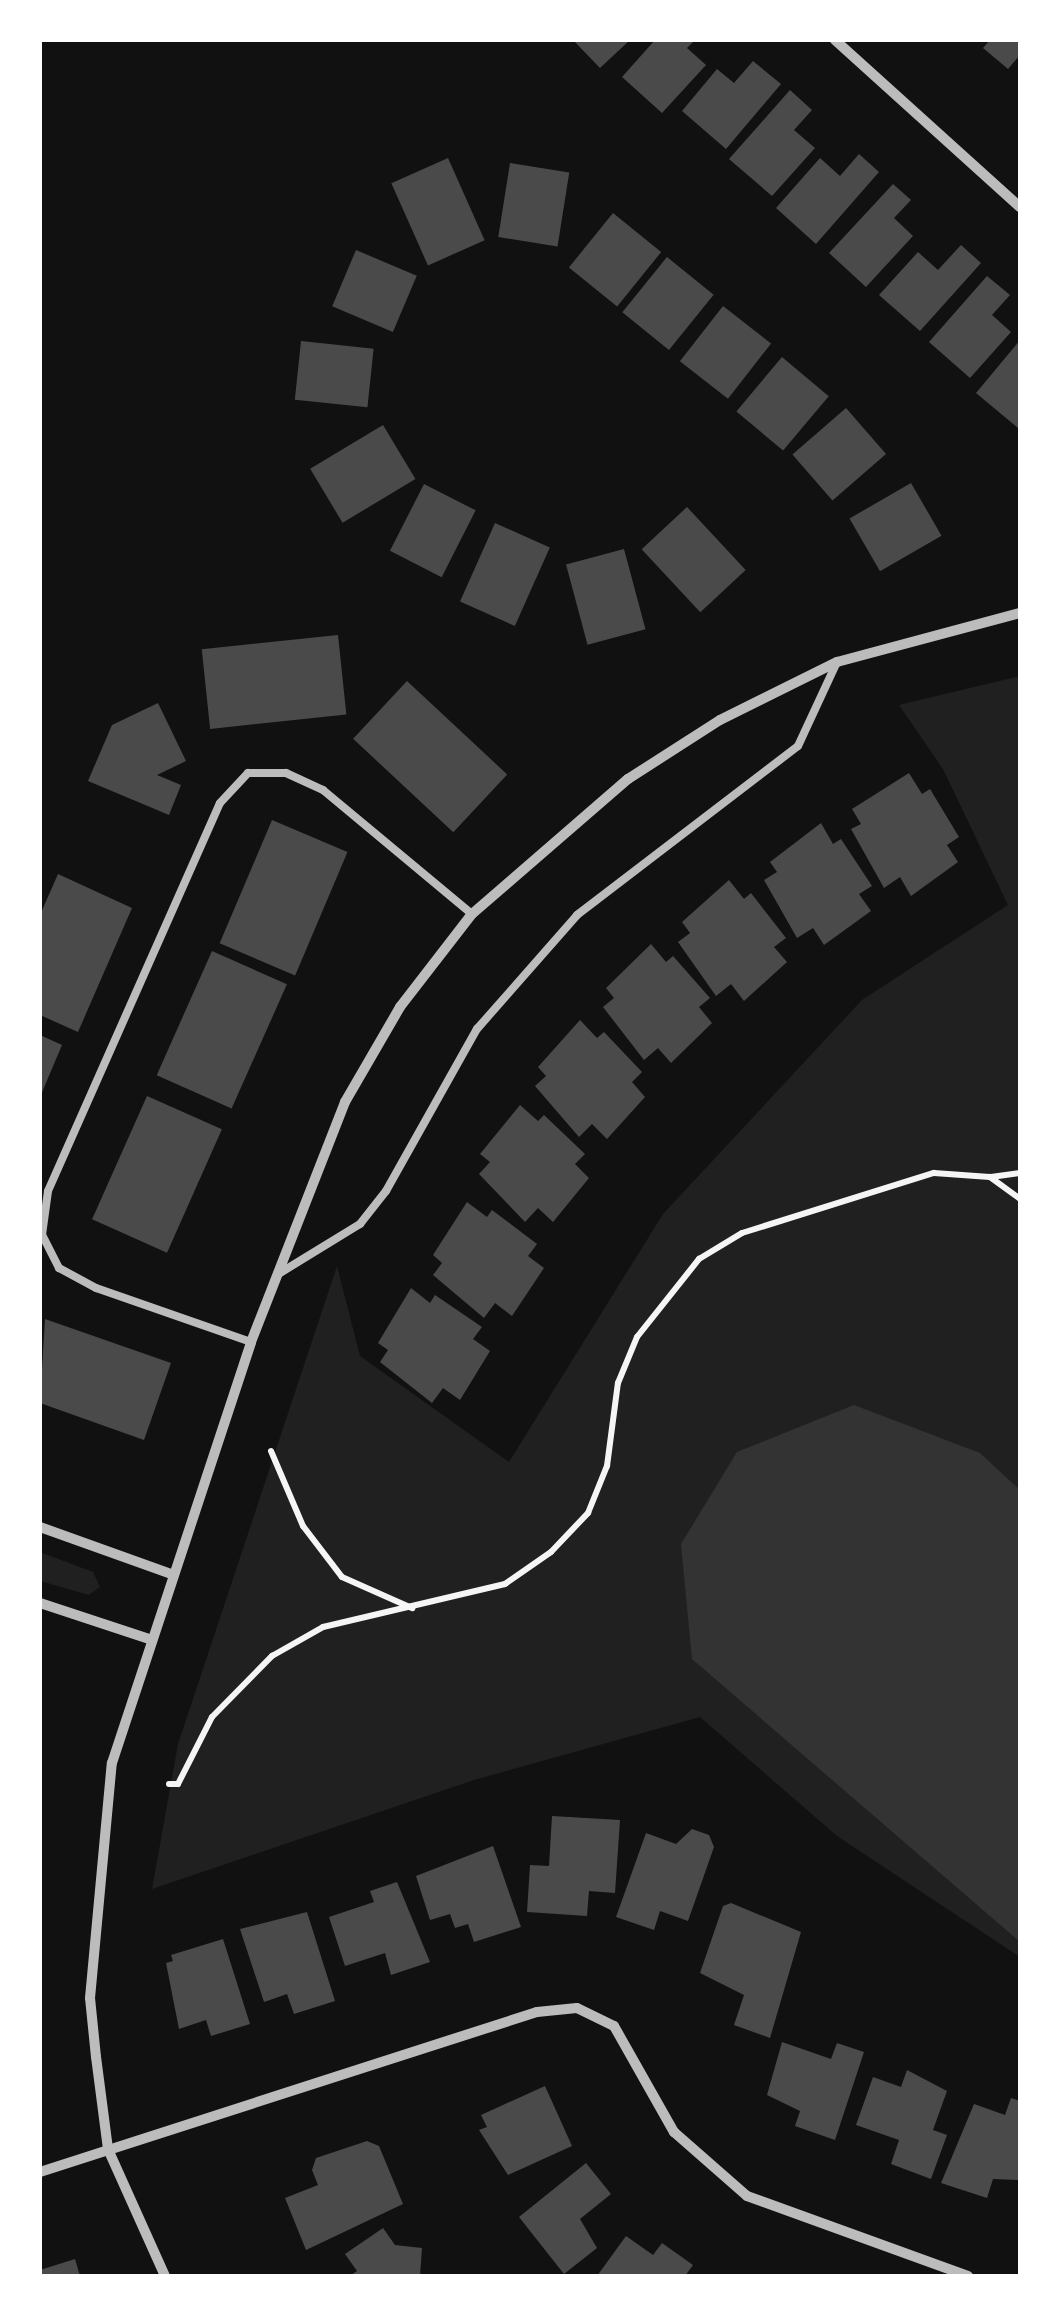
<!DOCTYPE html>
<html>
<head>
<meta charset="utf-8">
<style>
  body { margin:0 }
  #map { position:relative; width:1060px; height:2316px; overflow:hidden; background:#111; font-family:Poppins,sans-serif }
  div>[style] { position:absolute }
  .green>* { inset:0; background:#202020 }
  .water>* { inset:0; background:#333 }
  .building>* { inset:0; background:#4a4a4a; transform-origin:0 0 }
  .path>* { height:6px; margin:-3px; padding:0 3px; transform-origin:3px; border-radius:3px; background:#f5f5f5 }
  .service>* { height:8px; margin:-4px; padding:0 4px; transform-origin:4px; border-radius:4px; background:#bcbcbc }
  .minor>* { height:10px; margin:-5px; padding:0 5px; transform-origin:5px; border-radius:5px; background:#bcbcbc }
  span { translate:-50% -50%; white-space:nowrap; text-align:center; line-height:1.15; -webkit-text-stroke:8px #fff; paint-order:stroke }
  .frame { position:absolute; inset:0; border:42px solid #fff; pointer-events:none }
</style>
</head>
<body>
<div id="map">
  <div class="green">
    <i style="clip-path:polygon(1020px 676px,1020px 1957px,837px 1836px,700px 1717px,474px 1780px,152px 1889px,178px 1744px,337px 1266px,360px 1356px,509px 1462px,663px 1214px,862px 1000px,1008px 905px,943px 769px,899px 705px)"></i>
    <i style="clip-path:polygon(40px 1552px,93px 1572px,100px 1587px,89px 1595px,40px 1581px)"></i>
  </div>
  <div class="water">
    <i style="clip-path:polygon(854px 1405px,980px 1453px,1020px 1490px,1020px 1942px,692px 1659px,681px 1544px,737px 1452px)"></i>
  </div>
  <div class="building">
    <i style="clip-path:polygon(573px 40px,630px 40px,600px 68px)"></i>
    <i style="clip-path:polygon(655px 40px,695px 40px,687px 48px,706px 65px,662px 113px,622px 77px)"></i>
    <i style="clip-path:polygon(990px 40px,1020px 40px,1020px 55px,1008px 69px,983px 48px)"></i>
    <i style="clip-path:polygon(753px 61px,781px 84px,726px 149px,682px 111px,717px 69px,734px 83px)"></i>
    <i style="clip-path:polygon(790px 90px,812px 110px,794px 130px,815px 148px,772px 196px,729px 159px)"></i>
    <i style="clip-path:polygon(859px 154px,879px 172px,816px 244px,776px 208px,820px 158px,840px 176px)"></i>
    <i style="left:448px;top:158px;width:90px;height:62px;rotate:66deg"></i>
    <i style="left:510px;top:163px;width:60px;height:75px;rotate:9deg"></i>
    <i style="clip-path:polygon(893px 184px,911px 200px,894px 218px,913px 236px,866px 287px,829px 253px)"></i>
    <i style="left:613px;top:213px;width:62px;height:70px;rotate:39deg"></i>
    <i style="clip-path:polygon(961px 245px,981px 263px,920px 331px,879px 295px,918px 252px,938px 270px)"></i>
    <i style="left:356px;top:250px;width:66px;height:61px;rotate:23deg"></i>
    <i style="left:667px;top:257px;width:60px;height:71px;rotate:39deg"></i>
    <i style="clip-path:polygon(987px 276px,1010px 295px,992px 315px,1011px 332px,970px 378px,929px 342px)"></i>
    <i style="left:723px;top:306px;width:61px;height:70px;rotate:38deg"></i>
    <i style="clip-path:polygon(1020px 340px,1020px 426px,1018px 428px,976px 393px)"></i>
    <i style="left:301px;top:341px;width:73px;height:59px;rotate:6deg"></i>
    <i style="left:782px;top:357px;width:61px;height:71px;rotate:40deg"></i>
    <i style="left:846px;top:408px;width:61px;height:71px;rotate:49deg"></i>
    <i style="left:383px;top:425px;width:63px;height:85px;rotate:59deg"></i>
    <i style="left:911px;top:483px;width:61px;height:71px;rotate:60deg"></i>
    <i style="left:424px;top:484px;width:58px;height:75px;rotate:27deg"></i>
    <i style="left:687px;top:507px;width:86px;height:62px;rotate:47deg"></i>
    <i style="left:495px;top:523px;width:60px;height:86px;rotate:24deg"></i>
    <i style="left:624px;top:549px;width:83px;height:60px;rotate:75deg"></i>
    <i style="left:338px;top:635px;width:80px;height:137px;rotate:84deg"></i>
    <i style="left:407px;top:681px;width:137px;height:79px;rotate:43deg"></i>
    <i style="clip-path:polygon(158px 703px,186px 761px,157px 775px,181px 785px,169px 815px,88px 781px,112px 725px)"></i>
    <i style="clip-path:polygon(909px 773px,922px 794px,930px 789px,959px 837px,947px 845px,958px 862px,911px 896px,900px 877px,884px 888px,851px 829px,861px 824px,852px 809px)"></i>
    <i style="left:272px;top:820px;width:82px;height:134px;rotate:23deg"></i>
    <i style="clip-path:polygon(821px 823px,833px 844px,841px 839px,872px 886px,859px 894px,871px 911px,824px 945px,813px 928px,797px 938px,764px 880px,777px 872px,770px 862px)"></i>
    <i style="clip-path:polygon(58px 874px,132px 908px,78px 1032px,40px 1015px,40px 915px)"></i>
    <i style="clip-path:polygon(729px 880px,744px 899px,751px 893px,786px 938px,774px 947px,787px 962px,744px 1001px,731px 984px,716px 996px,678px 942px,690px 933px,682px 922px)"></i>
    <i style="clip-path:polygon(651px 944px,666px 962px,673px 956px,710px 998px,699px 1007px,712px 1023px,671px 1063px,658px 1048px,644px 1060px,603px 1007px,614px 998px,606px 988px)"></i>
    <i style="left:212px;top:951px;width:82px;height:136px;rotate:24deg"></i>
    <i style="clip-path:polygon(580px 1020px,597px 1038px,604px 1032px,642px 1072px,632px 1082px,645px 1097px,607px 1139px,592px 1124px,579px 1137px,535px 1086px,546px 1076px,538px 1067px)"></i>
    <i style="clip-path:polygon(40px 1035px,62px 1045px,40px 1097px)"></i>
    <i style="left:147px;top:1096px;width:82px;height:135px;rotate:24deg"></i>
    <i style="clip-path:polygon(520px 1105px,538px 1121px,544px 1115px,585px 1154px,575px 1164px,589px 1178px,553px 1222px,538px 1208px,525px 1222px,479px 1174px,490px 1162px,480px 1154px)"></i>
    <i style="clip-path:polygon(467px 1202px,487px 1217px,492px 1210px,537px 1244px,528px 1256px,544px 1268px,512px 1316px,495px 1303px,484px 1318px,433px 1275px,442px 1263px,433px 1255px)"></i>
    <i style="clip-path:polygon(411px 1288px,430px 1303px,435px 1295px,482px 1327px,473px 1339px,490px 1351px,460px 1400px,443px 1388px,432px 1403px,380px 1362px,388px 1350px,378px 1343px)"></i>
    <i style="clip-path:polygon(45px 1319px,171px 1363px,144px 1440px,40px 1403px)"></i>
    <i style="clip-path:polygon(552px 1816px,620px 1820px,615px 1893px,589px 1891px,587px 1916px,527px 1912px,530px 1865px,549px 1866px)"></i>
    <i style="clip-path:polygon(692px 1829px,709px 1835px,714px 1847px,688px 1921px,660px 1911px,654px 1930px,616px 1917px,646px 1833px,676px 1844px)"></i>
    <i style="clip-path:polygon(493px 1846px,521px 1927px,474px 1942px,468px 1924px,455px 1928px,450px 1914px,430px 1920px,416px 1876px)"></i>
    <i style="clip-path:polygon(397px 1882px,430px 1962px,391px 1975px,385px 1953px,345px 1966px,329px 1917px,374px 1902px,370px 1891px)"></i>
    <i style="clip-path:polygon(731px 1903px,801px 1932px,770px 2038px,734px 2025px,744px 1995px,700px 1973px,723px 1906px)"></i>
    <i style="clip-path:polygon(307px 1912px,335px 2001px,294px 2014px,287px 1994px,264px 2002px,240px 1929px)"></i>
    <i style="clip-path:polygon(223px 1939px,250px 2024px,211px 2036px,206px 2020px,179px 2029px,166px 1963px,173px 1961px,171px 1955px)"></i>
    <i style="clip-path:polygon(782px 2042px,831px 2059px,837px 2043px,864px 2052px,835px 2140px,795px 2126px,800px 2111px,767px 2095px)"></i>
    <i style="clip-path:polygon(907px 2070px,947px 2091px,933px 2130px,947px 2135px,931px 2179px,891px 2164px,899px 2140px,856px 2125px,873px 2077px,901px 2087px)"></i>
    <i style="clip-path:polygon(545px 2086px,572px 2146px,508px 2175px,479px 2130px,487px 2127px,481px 2115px)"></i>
    <i style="clip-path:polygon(1011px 2098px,1020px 2101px,1020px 2180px,993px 2179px,987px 2198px,941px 2183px,974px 2104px,1005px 2115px)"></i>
    <i style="clip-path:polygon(367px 2141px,379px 2146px,403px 2204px,306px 2250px,285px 2198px,318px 2185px,312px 2170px,316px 2158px)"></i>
    <i style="clip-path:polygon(586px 2163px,611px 2194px,580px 2219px,597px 2248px,564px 2274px,519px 2217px)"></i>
    <i style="clip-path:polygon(383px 2228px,395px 2245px,422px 2248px,420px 2276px,350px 2276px,357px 2271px,345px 2254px)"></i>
    <i style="clip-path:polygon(626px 2236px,653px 2255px,662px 2243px,693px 2265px,685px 2276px,597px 2276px)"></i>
    <i style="clip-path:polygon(75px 2259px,80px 2276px,40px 2276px,40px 2270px)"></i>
  </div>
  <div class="path">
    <i style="left:991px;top:1177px;width:29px;rotate:-8deg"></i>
    <i style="left:271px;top:1451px;width:82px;rotate:66.9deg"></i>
    <i style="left:303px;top:1526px;width:64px;rotate:52.6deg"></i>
    <i style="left:342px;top:1577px;width:77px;rotate:23.9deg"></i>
    <i style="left:169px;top:1784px;width:9px"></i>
    <i style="left:178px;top:1784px;width:75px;rotate:-63.1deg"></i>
    <i style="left:212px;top:1717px;width:86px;rotate:-45.5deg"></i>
    <i style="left:272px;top:1656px;width:59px;rotate:-29.6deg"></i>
    <i style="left:323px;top:1627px;width:187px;rotate:-13.3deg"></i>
    <i style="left:505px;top:1584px;width:56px;rotate:-34.8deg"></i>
    <i style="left:551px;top:1552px;width:54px;rotate:-46.5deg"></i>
    <i style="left:588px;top:1513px;width:51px;rotate:-68deg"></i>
    <i style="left:607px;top:1466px;width:84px;rotate:-82.5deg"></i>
    <i style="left:618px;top:1383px;width:50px;rotate:-67.6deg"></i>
    <i style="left:637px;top:1337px;width:100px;rotate:-51.5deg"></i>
    <i style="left:699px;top:1259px;width:50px;rotate:-31.2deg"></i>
    <i style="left:742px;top:1233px;width:201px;rotate:-17.4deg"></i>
    <i style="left:934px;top:1173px;width:56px;rotate:4.1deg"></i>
    <i style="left:990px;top:1177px;width:37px;rotate:36deg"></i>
  </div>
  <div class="service">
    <i style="left:280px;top:1273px;width:94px;rotate:-31.5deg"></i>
    <i style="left:360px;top:1224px;width:42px;rotate:-51.8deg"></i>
    <i style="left:386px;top:1191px;width:186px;rotate:-60.7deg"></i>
    <i style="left:477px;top:1029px;width:152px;rotate:-48.7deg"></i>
    <i style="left:577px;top:915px;width:278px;rotate:-37.4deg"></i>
    <i style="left:798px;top:746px;width:93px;rotate:-65.1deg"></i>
    <i style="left:251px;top:1342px;width:164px;rotate:-160.8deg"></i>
    <i style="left:96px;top:1288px;width:42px;rotate:-151.6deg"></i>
    <i style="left:59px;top:1268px;width:37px;rotate:-117deg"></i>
    <i style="left:42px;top:1235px;width:44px;rotate:-82.2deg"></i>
    <i style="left:48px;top:1191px;width:424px;rotate:-66.1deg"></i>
    <i style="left:220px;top:803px;width:41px;rotate:-47deg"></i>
    <i style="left:248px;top:773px;width:38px"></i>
    <i style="left:286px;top:773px;width:41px;rotate:24.7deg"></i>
    <i style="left:323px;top:790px;width:194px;rotate:39.8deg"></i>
  </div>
  <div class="minor">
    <i style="left:835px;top:40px;width:249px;rotate:42.1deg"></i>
    <i style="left:40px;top:1527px;width:139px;rotate:19.7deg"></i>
    <i style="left:40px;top:1603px;width:115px;rotate:18.3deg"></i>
    <i style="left:40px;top:2172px;width:522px;rotate:-17.85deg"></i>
    <i style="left:537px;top:2012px;width:40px;rotate:-5.7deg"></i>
    <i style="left:577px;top:2008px;width:41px;rotate:25.9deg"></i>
    <i style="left:614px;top:2026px;width:122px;rotate:60.5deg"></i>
    <i style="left:674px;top:2132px;width:97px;rotate:41.2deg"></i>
    <i style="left:747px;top:2196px;width:235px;rotate:19.9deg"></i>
    <i style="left:165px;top:2276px;width:139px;rotate:-114.2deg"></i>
    <i style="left:108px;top:2149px;width:93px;rotate:-97.4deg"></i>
    <i style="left:96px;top:2057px;width:59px;rotate:-95.8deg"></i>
    <i style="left:90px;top:1998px;width:236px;rotate:-84.7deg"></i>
    <i style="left:112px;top:1763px;width:443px;rotate:-71.7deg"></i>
    <i style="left:251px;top:1342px;width:258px;rotate:-68.6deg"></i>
    <i style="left:345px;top:1102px;width:110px;rotate:-59.9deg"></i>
    <i style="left:400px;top:1007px;width:118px;rotate:-52.3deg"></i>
    <i style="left:472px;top:914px;width:206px;rotate:-40.9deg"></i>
    <i style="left:628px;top:779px;width:109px;rotate:-32.7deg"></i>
    <i style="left:720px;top:720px;width:131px;rotate:-26.4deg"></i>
    <i style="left:837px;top:662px;width:189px;rotate:-15deg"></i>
  </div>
  <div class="frame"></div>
</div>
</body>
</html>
